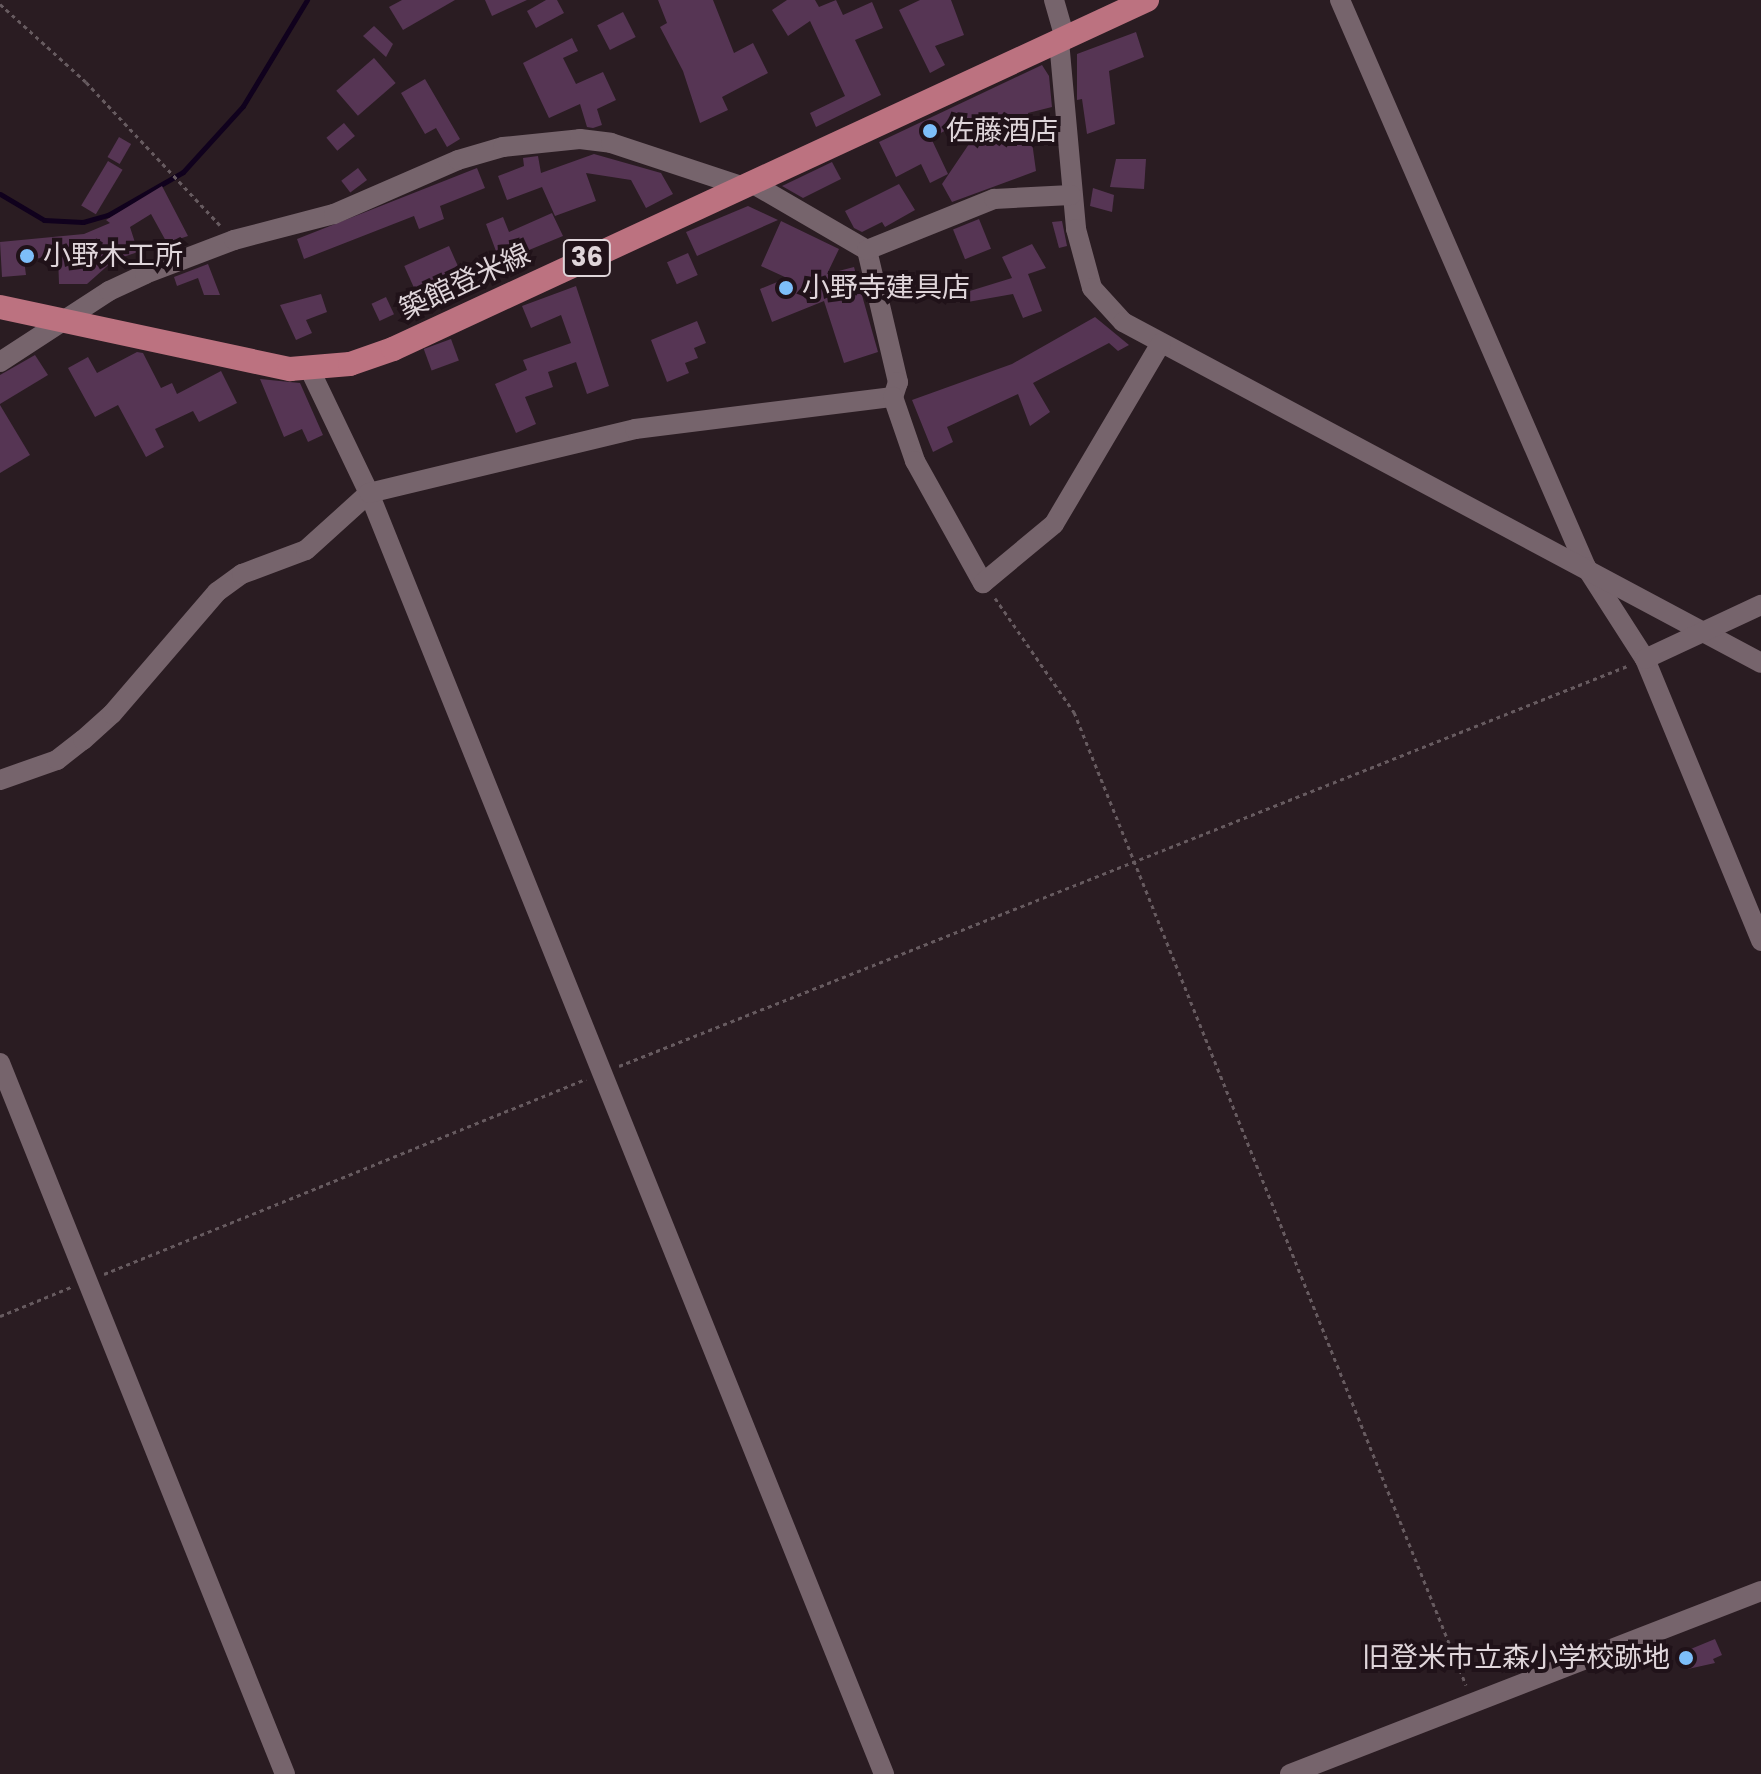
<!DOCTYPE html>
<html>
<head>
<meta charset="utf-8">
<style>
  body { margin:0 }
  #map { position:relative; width:1761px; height:1774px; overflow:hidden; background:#2a1c22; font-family:Poppins,"Noto Sans JP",sans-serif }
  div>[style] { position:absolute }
  .stream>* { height:5px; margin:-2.5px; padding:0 2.5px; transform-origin:2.5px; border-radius:2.5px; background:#10011d }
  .building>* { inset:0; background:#563554; transform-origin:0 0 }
  .path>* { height:3px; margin-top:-1.5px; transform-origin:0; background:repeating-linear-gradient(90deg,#675b60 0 4px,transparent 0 8px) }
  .street>* { height:20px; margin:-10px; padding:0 10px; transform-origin:10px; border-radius:10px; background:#76646c }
  .primary>* { height:24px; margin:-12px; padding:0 12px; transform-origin:12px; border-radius:12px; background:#bc7280 }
  .dots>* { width:22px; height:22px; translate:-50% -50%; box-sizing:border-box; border:4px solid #201219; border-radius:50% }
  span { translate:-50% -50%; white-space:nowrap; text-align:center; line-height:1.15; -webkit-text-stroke:8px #201219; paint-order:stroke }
  .shield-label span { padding:2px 6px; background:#201219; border:2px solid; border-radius:6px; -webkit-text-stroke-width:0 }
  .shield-label { font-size:26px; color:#dfd5da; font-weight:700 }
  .poi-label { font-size:28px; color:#dfd5da }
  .left { translate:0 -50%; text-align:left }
  .right { translate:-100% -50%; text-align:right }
  .street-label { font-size:28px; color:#dfd5da }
</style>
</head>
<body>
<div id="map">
  <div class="stream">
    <i style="left:0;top:194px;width:51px;rotate:30.6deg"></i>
    <i style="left:44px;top:220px;width:39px;rotate:3deg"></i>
    <i style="left:83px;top:222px;width:26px;rotate:-16deg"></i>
    <i style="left:108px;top:215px;width:86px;rotate:-29.8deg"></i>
    <i style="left:183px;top:172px;width:89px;rotate:-47.7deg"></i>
    <i style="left:243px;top:106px;width:124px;rotate:-58.9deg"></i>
  </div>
  <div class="building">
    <i style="clip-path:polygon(402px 0,455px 0,403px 30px,389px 7px)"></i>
    <i style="clip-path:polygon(485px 0,527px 0,492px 16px)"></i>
    <i style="clip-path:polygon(546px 0,557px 0,564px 13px,536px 28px,527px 11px)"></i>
    <i style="clip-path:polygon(658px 0,713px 0,734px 53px,753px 43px,768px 73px,722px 97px,728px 110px,700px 123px,683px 71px,660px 27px,667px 23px)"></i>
    <i style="clip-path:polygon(787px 0,815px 0,819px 7px,836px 0,843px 15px,872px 2px,883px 28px,855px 40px,881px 95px,816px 127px,810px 113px,845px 96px,810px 21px,788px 36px,772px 10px)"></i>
    <i style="clip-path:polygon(920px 0,951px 0,964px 35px,935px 46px,945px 65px,930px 73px,899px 10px)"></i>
    <i style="left:623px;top:12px;width:28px;height:29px;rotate:63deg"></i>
    <i style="clip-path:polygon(374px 26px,393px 44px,386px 57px,363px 36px)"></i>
    <i style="clip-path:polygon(1136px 32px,1144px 57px,1109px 71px,1115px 124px,1087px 134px,1082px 99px,1077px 100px,1077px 54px)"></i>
    <i style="clip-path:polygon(572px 38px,578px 51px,563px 58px,576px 84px,603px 72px,616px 100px,597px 109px,602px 125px,593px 128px,587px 127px,580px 104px,549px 118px,523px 63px)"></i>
    <i style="left:374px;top:58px;width:33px;height:50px;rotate:49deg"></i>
    <i style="clip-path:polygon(1042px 65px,1049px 76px,1052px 107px,1028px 113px,1036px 171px,952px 202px,942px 184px,969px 144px,962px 122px,931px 138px,948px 174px,930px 183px,921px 164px,896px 177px,879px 142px)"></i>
    <i style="clip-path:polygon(425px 79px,460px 139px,447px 147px,436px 128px,425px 134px,401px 93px)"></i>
    <i style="left:344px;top:123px;width:17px;height:23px;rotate:50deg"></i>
    <i style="left:119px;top:137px;width:14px;height:23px;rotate:30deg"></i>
    <i style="clip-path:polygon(594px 154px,661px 173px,673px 194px,646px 208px,631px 180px,586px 173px,596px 201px,555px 216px,542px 187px,507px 200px,498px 176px,524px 166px,523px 158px,538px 156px,541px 173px)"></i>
    <i style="clip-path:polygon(1116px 159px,1146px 159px,1144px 189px,1110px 187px)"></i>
    <i style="left:108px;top:161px;width:17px;height:52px;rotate:31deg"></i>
    <i style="clip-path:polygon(832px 162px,841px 179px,803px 198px,782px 186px)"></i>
    <i style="left:358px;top:168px;width:15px;height:21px;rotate:53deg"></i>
    <i style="clip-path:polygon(477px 168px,485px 188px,440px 206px,444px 219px,419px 229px,414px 216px,304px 259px,297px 239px)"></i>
    <i style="clip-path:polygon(899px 184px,915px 210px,885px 227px,882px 222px,862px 232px,854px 228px,845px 211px)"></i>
    <i style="clip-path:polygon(162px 186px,188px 236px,167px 243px,151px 214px,130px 227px,138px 252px,114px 260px,87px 284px,59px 284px,58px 256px,24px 260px,26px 275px,2px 277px,0 242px,84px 234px,110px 223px,106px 220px)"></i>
    <i style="clip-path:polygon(1093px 188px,1114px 195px,1112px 212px,1090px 206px)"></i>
    <i style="clip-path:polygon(748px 206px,778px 220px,697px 256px,686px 232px)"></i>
    <i style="clip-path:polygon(552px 213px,563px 236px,500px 262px,486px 224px,503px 217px,509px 232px)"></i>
    <i style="left:979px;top:219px;width:32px;height:28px;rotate:68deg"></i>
    <i style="clip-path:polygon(781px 221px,839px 249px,827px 274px,854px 267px,878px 352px,844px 363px,824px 301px,772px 322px,760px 289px,787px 278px,761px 266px)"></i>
    <i style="clip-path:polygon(1062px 221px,1067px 246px,1059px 248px,1052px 222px)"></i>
    <i style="clip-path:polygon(1032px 244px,1046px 268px,1028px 274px,1042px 311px,1023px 318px,1013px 294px,962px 303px,960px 294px,1012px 278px,1002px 257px)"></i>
    <i style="left:449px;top:246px;width:27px;height:49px;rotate:66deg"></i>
    <i style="left:688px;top:253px;width:24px;height:23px;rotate:66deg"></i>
    <i style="clip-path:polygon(208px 264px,220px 295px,204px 295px,198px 278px,177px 286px,174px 277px)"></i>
    <i style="clip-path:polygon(576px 286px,609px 386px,587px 394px,576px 362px,548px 372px,553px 387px,525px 397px,536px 424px,516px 433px,495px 384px,527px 370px,523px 360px,571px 343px,561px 315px,531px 328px,522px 306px)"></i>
    <i style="clip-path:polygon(321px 294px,327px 312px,306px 320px,312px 333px,296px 340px,280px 305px)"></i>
    <i style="left:386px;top:297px;width:19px;height:16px;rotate:65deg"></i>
    <i style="clip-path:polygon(1095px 317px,1129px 345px,1118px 351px,1109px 343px,1033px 383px,1050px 412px,1030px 426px,1018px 394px,947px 427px,953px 442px,933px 452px,912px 400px,1012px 364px)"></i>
    <i style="clip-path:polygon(697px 321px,706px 343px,694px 348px,698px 358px,685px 363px,689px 373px,667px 382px,651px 340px)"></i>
    <i style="left:451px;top:339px;width:23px;height:29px;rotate:70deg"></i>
    <i style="clip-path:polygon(137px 352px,143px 353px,161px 388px,172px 383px,177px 394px,221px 371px,237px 403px,199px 422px,193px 411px,155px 429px,164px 447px,146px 457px,118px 405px,95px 417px,68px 368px,88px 357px,97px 373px)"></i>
    <i style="clip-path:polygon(35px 355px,48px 375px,0 404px,0 375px)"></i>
    <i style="clip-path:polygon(260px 379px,300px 383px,323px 435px,308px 442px,302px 429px,284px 437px)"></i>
    <i style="clip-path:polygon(0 405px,30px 455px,0 473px)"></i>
    <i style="clip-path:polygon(1715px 1639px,1722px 1655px,1713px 1659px,1715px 1663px,1688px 1669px,1681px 1653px)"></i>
  </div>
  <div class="path">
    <i style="left:0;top:4px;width:116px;rotate:42.2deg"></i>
    <i style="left:86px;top:82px;width:196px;rotate:46.9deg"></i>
    <i style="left:995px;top:598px;width:139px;rotate:55.3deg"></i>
    <i style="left:1074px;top:712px;width:1049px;rotate:68.06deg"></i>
    <i style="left:619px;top:1066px;width:1084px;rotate:-21.64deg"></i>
    <i style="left:104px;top:1274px;width:520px;rotate:-22.03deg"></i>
    <i style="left:0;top:1316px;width:77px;rotate:-22.2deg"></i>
  </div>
  <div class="street">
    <i style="left:1054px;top:0;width:40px;rotate:74deg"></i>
    <i style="left:1340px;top:0;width:618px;rotate:66.55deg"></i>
    <i style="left:1586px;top:567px;width:109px;rotate:57.3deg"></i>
    <i style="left:1645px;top:659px;width:305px;rotate:67.6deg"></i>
    <i style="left:1059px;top:41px;width:189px;rotate:84.8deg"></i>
    <i style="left:1076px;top:229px;width:61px;rotate:74.8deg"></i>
    <i style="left:1092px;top:288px;width:46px;rotate:47.6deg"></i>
    <i style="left:1123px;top:322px;width:723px;rotate:28.12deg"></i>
    <i style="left:750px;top:182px;width:135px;rotate:30.2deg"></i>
    <i style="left:867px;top:250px;width:136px;rotate:76.8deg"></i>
    <i style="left:898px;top:382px;width:16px;rotate:108deg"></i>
    <i style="left:867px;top:250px;width:137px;rotate:-21.9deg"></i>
    <i style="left:994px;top:199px;width:77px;rotate:-3deg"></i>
    <i style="left:0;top:362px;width:130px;rotate:-33.1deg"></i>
    <i style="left:109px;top:291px;width:40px;rotate:-25deg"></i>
    <i style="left:145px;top:274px;width:95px;rotate:-20.9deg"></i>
    <i style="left:234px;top:240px;width:103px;rotate:-14.6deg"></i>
    <i style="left:334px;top:214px;width:135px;rotate:-23.5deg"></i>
    <i style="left:458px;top:160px;width:47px;rotate:-16.1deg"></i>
    <i style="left:503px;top:147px;width:77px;rotate:-5.9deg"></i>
    <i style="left:580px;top:139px;width:31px;rotate:7deg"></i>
    <i style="left:611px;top:143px;width:137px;rotate:18.3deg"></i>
    <i style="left:310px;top:370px;width:136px;rotate:64.4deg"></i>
    <i style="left:369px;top:493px;width:1381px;rotate:68.1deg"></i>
    <i style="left:1645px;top:659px;width:128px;rotate:-25deg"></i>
    <i style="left:0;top:780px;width:60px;rotate:-19.3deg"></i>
    <i style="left:57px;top:760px;width:33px;rotate:-38deg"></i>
    <i style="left:83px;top:740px;width:39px;rotate:-42deg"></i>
    <i style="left:112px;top:714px;width:161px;rotate:-49.3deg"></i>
    <i style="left:217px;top:592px;width:31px;rotate:-36deg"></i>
    <i style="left:242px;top:574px;width:68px;rotate:-20.6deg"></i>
    <i style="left:306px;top:550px;width:85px;rotate:-42.1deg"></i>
    <i style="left:369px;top:493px;width:274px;rotate:-13.5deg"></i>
    <i style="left:635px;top:429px;width:260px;rotate:-7.1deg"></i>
    <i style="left:893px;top:397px;width:68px;rotate:71deg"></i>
    <i style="left:915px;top:461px;width:140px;rotate:60.9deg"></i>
    <i style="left:983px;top:583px;width:92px;rotate:-39.7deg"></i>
    <i style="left:1054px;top:524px;width:210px;rotate:-59.4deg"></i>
    <i style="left:0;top:1063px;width:766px;rotate:68.16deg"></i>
    <i style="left:1290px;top:1774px;width:505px;rotate:-21.23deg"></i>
  </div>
  <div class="primary">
    <i style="left:0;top:307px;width:297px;rotate:12.1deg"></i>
    <i style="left:290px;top:369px;width:60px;rotate:-4.8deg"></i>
    <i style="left:350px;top:364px;width:46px;rotate:-19.2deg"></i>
    <i style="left:393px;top:349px;width:831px;rotate:-24.84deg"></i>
  </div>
  <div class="dots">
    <i style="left:930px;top:131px;background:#7dbef9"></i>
    <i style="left:27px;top:256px;background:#7dbef9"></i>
    <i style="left:786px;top:288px;background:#7dbef9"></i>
    <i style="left:1686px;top:1658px;background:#7dbef9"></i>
  </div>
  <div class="shield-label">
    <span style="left:587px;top:258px">36</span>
  </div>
  <div class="poi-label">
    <span class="left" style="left:946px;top:131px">佐藤酒店</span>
    <span class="left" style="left:43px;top:256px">小野木工所</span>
    <span class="left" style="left:802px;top:288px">小野寺建具店</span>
    <span class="right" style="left:1670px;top:1658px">旧登米市立森小学校跡地</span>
  </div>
  <div class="street-label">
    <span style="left:465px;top:282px;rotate:-25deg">築館登米線</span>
  </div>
</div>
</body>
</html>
